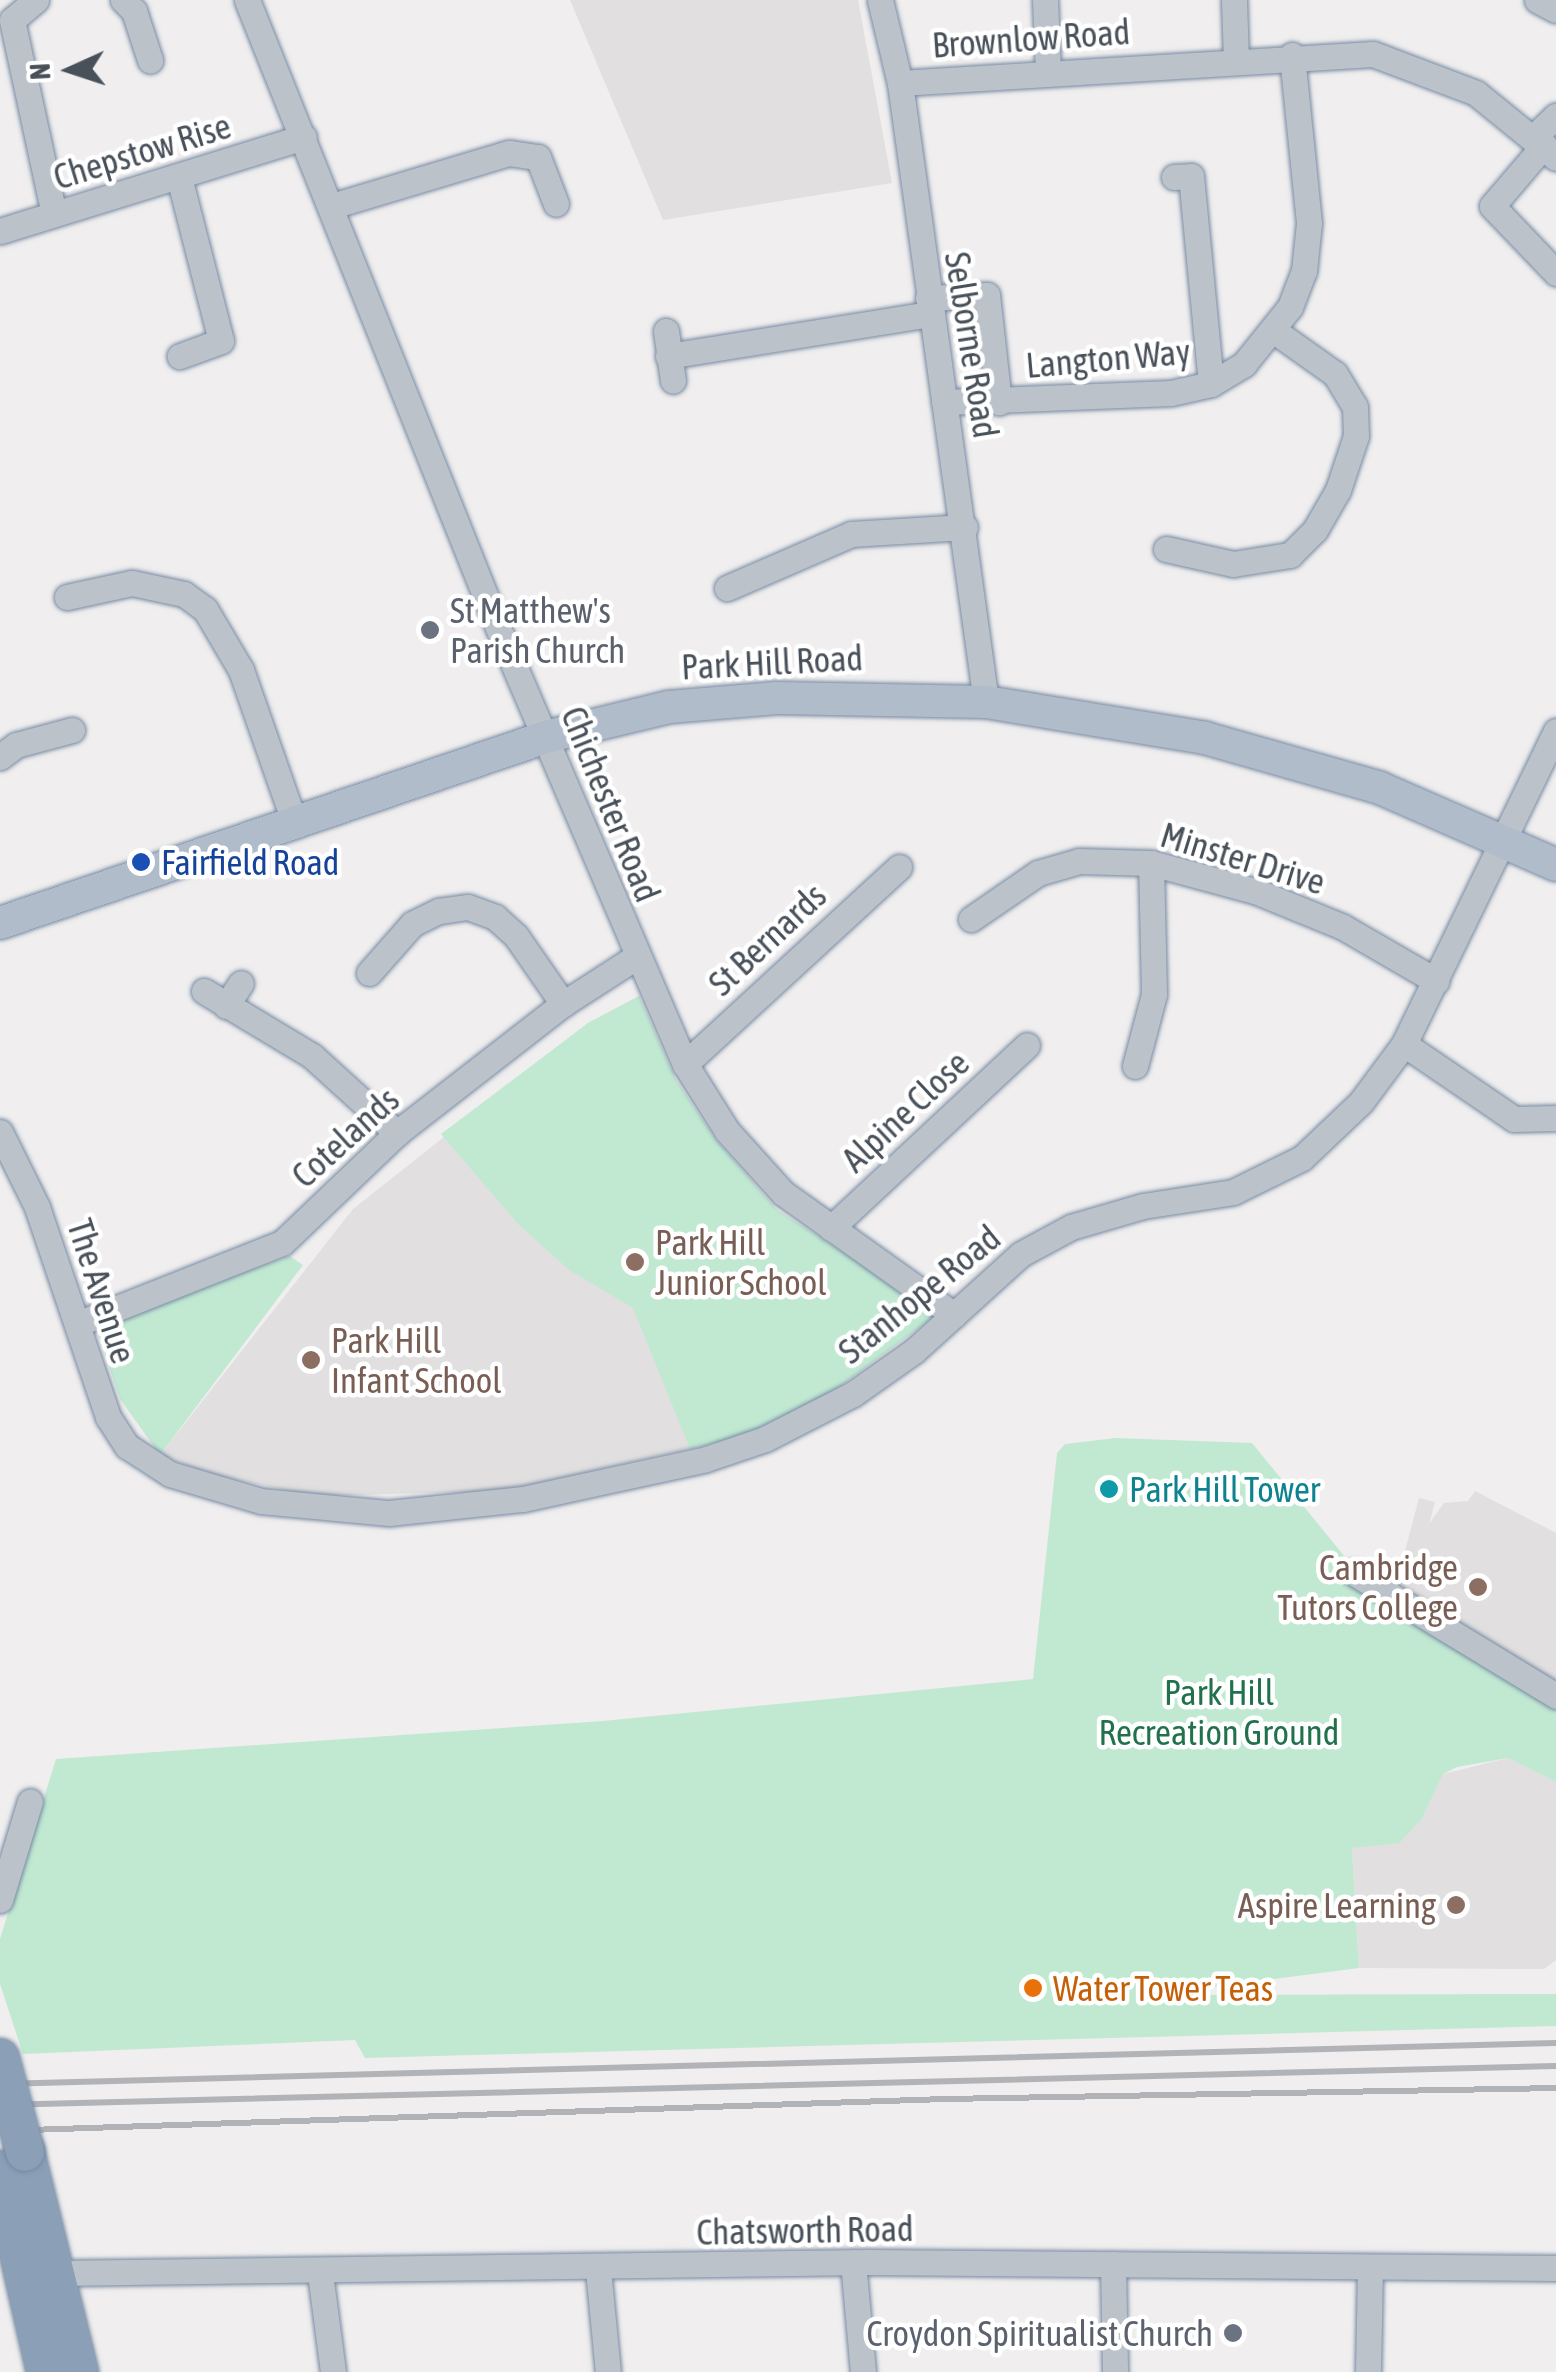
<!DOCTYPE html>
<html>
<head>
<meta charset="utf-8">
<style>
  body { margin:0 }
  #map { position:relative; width:1556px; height:2372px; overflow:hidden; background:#f0eeee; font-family:"Asap Condensed",sans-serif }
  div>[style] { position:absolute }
  .education>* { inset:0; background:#e1dfdf }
  .green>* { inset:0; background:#c1e9d2 }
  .roads { filter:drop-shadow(0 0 2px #768aa3) drop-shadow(0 0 2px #768aa3) }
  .minor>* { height:25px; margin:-12.5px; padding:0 12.5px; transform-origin:12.5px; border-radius:12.5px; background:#bbc2c9 }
  .major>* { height:32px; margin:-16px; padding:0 16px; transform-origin:16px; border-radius:16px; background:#b1bcca }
  .highway>* { height:38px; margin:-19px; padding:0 19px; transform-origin:19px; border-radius:19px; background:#8b9fb7 }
  .rail>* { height:6px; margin:-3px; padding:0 3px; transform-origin:3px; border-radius:3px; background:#b1b3b7 }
  .bridges { filter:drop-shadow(0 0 2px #768aa3) drop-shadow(0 0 2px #768aa3) }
  .highway-bridge>* { height:38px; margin:-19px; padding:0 19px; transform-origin:19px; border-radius:19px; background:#8b9fb7 }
  .dots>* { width:28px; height:28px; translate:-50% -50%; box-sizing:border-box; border:5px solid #fff; border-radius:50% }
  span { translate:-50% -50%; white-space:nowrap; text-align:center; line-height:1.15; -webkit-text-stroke:9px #fff; paint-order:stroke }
  .street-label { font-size:35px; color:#485059 }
  .worship-label { font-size:35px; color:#5b616d }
  .left { translate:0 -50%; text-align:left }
  .right { translate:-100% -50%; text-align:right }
  .transit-label { font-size:35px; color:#164399 }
  .education-label { font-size:35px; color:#785e54 }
  .culture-label { font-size:35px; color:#0d838f }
  .park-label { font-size:35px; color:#21724c }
  .food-label { font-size:35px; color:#c56008 }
  .north { position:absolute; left:20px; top:20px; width:100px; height:100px; -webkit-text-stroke:8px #fff; paint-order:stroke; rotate:267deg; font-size:28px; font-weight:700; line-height:40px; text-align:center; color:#485059 }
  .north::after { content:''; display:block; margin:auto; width:35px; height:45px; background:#485059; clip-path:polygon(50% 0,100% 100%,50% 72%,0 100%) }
</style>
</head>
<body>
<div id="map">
  <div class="education">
    <i style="clip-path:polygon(570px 0,858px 0,892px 183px,663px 220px)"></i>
    <i style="clip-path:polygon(639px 996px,676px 1080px,716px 1140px,777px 1210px,939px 1313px,832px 1392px,741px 1437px,503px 1491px,313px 1496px,213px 1475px,160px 1455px,353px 1209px,588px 1023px)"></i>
    <i style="clip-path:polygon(1475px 1491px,1556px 1533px,1556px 1685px,1396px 1585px,1419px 1498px,1435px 1502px,1429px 1524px,1444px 1503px,1468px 1501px)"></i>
    <i style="clip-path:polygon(1508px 1758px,1556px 1782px,1556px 1960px,1544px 1969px,1359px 1968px,1352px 1848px,1422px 1819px,1443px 1774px)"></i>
  </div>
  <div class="green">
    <i style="clip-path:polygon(639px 996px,676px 1080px,716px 1140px,777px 1210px,939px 1313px,832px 1392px,741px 1437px,690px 1449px,633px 1308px,569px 1270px,518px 1224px,441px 1134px,588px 1023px)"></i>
    <i style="clip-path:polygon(290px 1256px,303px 1265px,160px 1455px,120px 1399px,98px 1334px,104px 1321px)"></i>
    <i style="clip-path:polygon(1116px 1438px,1252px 1443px,1385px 1606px,1556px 1706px,1556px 1782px,1508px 1758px,1457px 1767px,1443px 1774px,1422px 1819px,1399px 1843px,1352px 1848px,1359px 1968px,1152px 1995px,1556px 1994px,1556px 2026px,365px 2058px,355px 2040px,23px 2054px,0 1984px,0 1939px,56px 1759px,603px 1721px,1033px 1679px,1057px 1453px,1065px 1444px)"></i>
  </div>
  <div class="roads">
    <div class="minor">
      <i style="left:36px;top:0;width:31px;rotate:140deg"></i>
      <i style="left:12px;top:20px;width:198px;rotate:77.8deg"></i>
      <i style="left:123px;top:0;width:16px;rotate:45deg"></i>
      <i style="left:134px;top:11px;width:52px;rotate:71.9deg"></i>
      <i style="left:247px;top:0;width:684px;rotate:68.2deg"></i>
      <i style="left:501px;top:635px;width:467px;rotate:66.8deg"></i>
      <i style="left:685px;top:1064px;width:79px;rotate:57.9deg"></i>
      <i style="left:727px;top:1131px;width:84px;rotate:47.9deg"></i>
      <i style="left:783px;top:1193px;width:210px;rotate:35.5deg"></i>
      <i style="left:880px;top:0;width:85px;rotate:76.5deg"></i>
      <i style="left:900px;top:83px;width:625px;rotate:82.09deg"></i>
      <i style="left:1045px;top:0;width:72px;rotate:87.6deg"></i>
      <i style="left:1234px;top:0;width:59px;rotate:88.1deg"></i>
      <i style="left:1537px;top:0;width:21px;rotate:28deg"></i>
      <i style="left:900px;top:83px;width:474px;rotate:-3.5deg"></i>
      <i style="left:1373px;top:54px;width:110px;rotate:20.7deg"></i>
      <i style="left:1476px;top:93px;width:103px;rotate:39.1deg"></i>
      <i style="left:1535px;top:136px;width:29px;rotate:-44deg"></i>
      <i style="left:1544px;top:145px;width:80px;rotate:130.4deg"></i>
      <i style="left:1492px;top:206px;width:93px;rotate:46.3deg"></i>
      <i style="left:179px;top:177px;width:169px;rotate:75.6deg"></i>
      <i style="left:221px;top:341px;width:44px;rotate:159.9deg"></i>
      <i style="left:1174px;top:177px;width:17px;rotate:-3deg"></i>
      <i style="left:1191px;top:176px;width:209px;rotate:84.5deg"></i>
      <i style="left:332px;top:206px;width:185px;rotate:-16.7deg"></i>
      <i style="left:509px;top:153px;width:29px;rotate:8deg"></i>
      <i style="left:538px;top:157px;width:50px;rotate:69deg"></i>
      <i style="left:0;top:231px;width:318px;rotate:-17.2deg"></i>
      <i style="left:928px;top:298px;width:59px;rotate:-2.9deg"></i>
      <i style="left:987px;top:295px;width:108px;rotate:83.6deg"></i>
      <i style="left:666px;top:331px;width:50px;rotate:82deg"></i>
      <i style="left:668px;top:356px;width:266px;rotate:-9.1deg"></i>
      <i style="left:944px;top:402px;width:227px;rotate:-2.3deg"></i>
      <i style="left:1171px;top:393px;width:41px;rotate:-12.7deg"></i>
      <i style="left:1211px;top:384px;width:39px;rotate:-31deg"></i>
      <i style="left:1244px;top:364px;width:73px;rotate:-51.1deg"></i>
      <i style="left:1290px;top:307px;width:39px;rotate:-69deg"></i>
      <i style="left:1304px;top:271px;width:48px;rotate:-84.1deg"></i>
      <i style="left:1309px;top:223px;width:169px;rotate:-95.8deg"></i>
      <i style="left:1166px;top:549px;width:69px;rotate:12.6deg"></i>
      <i style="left:1233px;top:564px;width:58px;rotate:-9deg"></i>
      <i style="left:1290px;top:555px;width:35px;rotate:-45deg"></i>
      <i style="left:1315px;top:530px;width:46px;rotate:-60.1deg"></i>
      <i style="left:1338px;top:490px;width:57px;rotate:-71.6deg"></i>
      <i style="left:1356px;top:436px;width:29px;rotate:-92deg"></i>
      <i style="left:1355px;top:407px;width:39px;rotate:-121deg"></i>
      <i style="left:1335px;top:374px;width:76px;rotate:-144.6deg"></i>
      <i style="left:727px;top:588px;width:135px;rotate:-23.5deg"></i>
      <i style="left:851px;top:534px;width:114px;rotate:-3.5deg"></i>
      <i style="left:67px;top:597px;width:66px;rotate:-12.2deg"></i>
      <i style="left:132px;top:583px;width:53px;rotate:11.9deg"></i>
      <i style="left:184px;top:594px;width:26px;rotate:36deg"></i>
      <i style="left:205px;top:609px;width:71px;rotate:59.5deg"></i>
      <i style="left:241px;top:670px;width:160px;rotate:70.7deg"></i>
      <i style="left:0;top:757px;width:20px;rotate:-37deg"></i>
      <i style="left:16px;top:745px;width:58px;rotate:-15deg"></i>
      <i style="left:971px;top:919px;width:81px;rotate:-34.5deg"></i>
      <i style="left:1038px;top:873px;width:43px;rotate:-16.3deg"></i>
      <i style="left:1079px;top:861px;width:72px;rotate:1.6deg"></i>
      <i style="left:1151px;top:863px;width:108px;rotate:15.1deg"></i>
      <i style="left:1255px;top:891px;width:95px;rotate:22.2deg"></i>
      <i style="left:1343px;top:927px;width:108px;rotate:30.1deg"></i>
      <i style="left:369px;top:973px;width:65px;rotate:-48.7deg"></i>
      <i style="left:412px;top:924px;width:30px;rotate:-26deg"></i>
      <i style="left:439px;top:911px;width:29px;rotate:-8deg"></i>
      <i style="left:468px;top:907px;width:29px;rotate:20deg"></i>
      <i style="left:495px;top:917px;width:28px;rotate:42deg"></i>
      <i style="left:516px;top:936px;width:83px;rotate:55.3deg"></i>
      <i style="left:204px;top:991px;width:126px;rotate:31deg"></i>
      <i style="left:312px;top:1056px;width:115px;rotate:42.2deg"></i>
      <i style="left:226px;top:1006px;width:27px;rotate:-57deg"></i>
      <i style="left:1404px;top:1044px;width:133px;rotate:34.3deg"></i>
      <i style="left:1514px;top:1119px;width:42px;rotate:-1.4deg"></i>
      <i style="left:685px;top:1064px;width:291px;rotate:-42.6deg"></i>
      <i style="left:1135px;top:1066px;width:74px;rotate:-75.2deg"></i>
      <i style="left:1154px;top:994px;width:131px;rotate:-91.3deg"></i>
      <i style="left:0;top:1132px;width:84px;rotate:63.7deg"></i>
      <i style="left:37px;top:1207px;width:222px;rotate:71.3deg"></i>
      <i style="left:108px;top:1417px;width:35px;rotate:57deg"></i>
      <i style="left:127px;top:1446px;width:51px;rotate:33.1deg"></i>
      <i style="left:170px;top:1474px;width:95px;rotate:16.5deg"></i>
      <i style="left:261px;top:1501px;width:129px;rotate:5.4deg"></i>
      <i style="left:389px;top:1513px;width:135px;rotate:-6deg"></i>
      <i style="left:523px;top:1499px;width:187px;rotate:-12.3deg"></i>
      <i style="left:706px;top:1459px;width:62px;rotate:-18.7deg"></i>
      <i style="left:765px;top:1439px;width:99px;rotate:-27.1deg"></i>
      <i style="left:853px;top:1394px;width:75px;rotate:-35.2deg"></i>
      <i style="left:914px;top:1351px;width:144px;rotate:-42.2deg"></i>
      <i style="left:1021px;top:1254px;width:57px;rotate:-28.4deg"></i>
      <i style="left:1071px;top:1227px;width:75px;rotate:-16.3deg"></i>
      <i style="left:1143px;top:1206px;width:91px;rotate:-8.8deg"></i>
      <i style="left:1233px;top:1192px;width:77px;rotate:-26.2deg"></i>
      <i style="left:1302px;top:1158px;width:81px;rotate:-43.5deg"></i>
      <i style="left:1361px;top:1102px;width:72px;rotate:-53.4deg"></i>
      <i style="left:1404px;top:1044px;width:348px;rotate:-64.1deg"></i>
      <i style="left:831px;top:1228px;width:268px;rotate:-43deg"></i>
      <i style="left:77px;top:1324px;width:220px;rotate:-21.6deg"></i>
      <i style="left:282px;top:1243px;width:159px;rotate:-43.7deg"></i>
      <i style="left:397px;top:1133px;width:210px;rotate:-37.9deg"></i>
      <i style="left:563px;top:1004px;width:87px;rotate:-32.8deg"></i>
      <i style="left:1354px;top:1573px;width:237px;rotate:31.3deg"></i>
      <i style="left:0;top:1900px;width:103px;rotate:-73.1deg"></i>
      <i style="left:853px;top:2262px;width:110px;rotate:84.8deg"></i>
      <i style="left:1113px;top:2264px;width:108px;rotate:88.9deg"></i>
      <i style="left:598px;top:2269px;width:103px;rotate:84.5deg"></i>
      <i style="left:55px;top:2273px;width:813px;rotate:-0.78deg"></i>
      <i style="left:868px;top:2262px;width:688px;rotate:0.5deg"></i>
      <i style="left:320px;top:2273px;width:100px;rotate:82.5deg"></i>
      <i style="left:1368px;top:2372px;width:105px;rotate:-88.9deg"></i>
    </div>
    <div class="major">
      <i style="left:0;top:923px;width:580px;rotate:-18.81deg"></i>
      <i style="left:549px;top:736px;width:123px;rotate:-13.6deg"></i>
      <i style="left:669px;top:707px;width:108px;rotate:-4.8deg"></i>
      <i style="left:777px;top:698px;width:209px;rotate:1.1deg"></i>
      <i style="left:986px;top:702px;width:222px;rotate:9.3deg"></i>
      <i style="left:1205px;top:738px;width:182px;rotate:15.9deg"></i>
      <i style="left:1380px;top:788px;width:192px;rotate:23.6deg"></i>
    </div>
    <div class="highway">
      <i style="left:25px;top:2152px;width:227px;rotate:76.2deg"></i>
      <i style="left:0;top:2170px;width:207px;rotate:77.2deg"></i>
    </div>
  </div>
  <div class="rail">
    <i style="left:0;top:2084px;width:1557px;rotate:-1.51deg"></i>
    <i style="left:0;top:2105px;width:1556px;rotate:-1.44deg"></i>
    <i style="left:0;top:2131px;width:947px;rotate:-1.94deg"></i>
    <i style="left:946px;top:2099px;width:610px;rotate:-1.03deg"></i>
  </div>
  <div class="bridges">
    <div class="highway-bridge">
      <i style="left:0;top:2058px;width:97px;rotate:75.1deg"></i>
    </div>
  </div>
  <div class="dots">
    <i style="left:430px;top:630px;background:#6b7280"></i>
    <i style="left:141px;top:862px;background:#1a4fb4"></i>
    <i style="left:635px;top:1262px;background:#8d6e63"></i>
    <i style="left:311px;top:1360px;background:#8d6e63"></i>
    <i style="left:1109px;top:1489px;background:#0f9aa8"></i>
    <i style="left:1478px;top:1587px;background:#8d6e63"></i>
    <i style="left:1456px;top:1905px;background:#8d6e63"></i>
    <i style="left:1033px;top:1988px;background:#e8710a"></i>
    <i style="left:1233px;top:2333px;background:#6b7280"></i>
  </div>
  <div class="street-label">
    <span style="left:1031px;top:38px;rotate:-4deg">Brownlow Road</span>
    <span style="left:142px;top:151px;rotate:-17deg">Chepstow Rise</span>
    <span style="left:972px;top:345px;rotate:81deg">Selborne Road</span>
    <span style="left:1108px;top:358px;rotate:-5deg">Langton Way</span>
    <span style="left:772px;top:662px;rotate:-3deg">Park Hill Road</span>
    <span style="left:611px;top:804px;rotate:68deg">Chichester Road</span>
    <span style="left:1243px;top:858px;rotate:17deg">Minster Drive</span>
    <span style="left:767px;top:939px;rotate:-43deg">St Bernards</span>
    <span style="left:905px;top:1111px;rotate:-43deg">Alpine Close</span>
    <span style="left:345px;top:1137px;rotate:-42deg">Cotelands</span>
    <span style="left:102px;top:1291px;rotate:72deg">The Avenue</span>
    <span style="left:919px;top:1294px;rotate:-39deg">Stanhope Road</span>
    <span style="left:805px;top:2230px;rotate:-1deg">Chatsworth Road</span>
  </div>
  <div class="worship-label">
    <span class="left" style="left:450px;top:630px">St Matthew's<br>Parish Church</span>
    <span class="right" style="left:1213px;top:2333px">Croydon Spiritualist Church</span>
  </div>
  <div class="transit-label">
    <span class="left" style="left:161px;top:862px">Fairfield Road</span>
  </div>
  <div class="education-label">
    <span class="left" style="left:655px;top:1262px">Park Hill<br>Junior School</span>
    <span class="left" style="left:331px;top:1360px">Park Hill<br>Infant School</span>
    <span class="right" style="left:1458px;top:1587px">Cambridge<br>Tutors College</span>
    <span class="right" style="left:1436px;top:1905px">Aspire Learning</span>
  </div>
  <div class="culture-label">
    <span class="left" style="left:1129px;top:1489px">Park Hill Tower</span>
  </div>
  <div class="park-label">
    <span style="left:1219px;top:1712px">Park Hill<br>Recreation Ground</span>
  </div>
  <div class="food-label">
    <span class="left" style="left:1053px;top:1988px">Water Tower Teas</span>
  </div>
  <div class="north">N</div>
</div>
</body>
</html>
